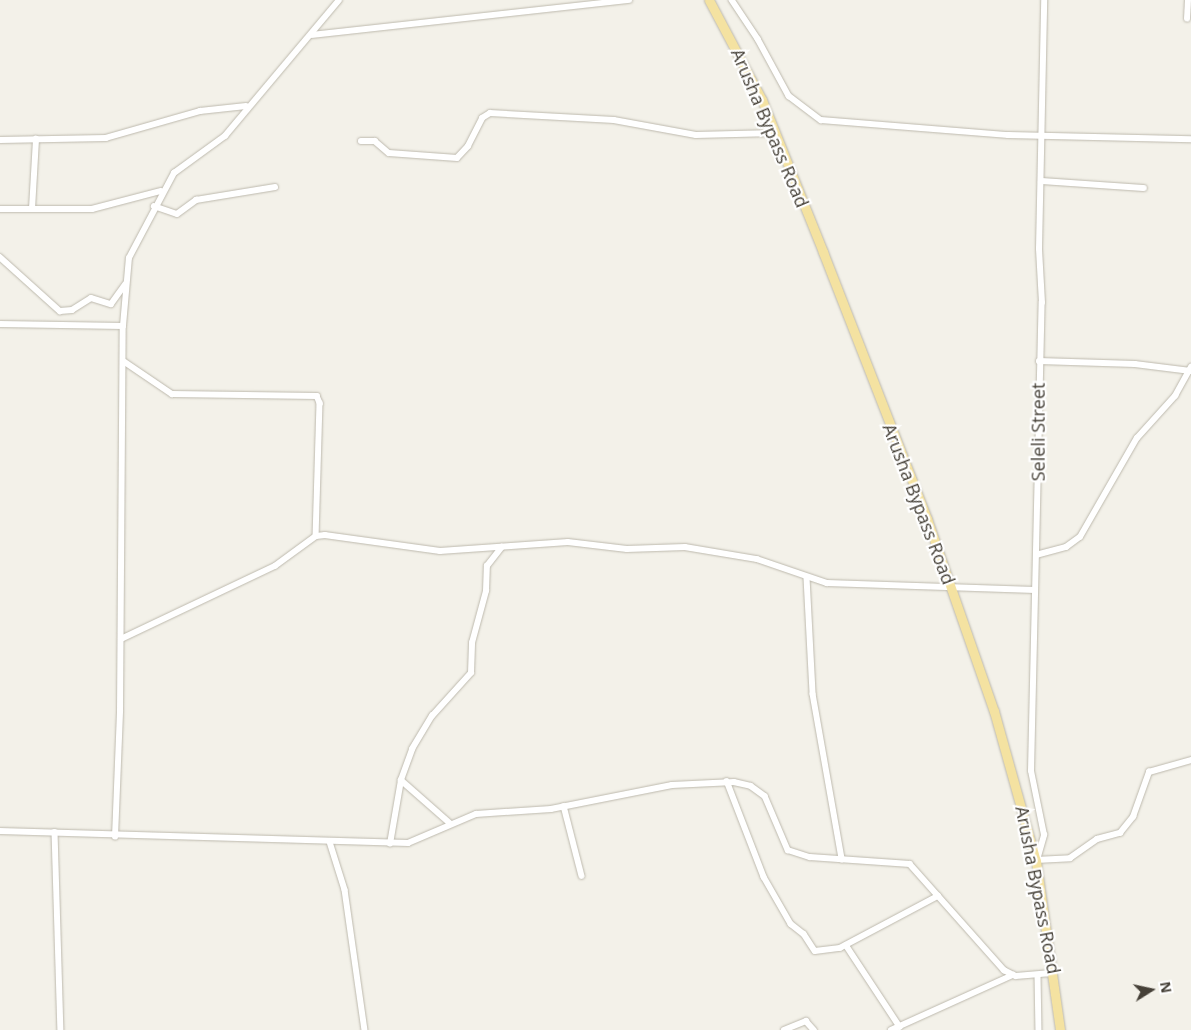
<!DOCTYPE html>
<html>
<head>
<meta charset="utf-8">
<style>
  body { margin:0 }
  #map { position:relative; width:1191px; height:1030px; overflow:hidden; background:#f3f1e9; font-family:"Open Sans",sans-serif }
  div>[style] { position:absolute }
  .roads { filter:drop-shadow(0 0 1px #bdb9ad) drop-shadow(0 0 1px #bdb9ad) }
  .minor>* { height:5.5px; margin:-2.75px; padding:0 2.75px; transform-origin:2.75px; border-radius:2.75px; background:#fff }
  .primary>* { height:9px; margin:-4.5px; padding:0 4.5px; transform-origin:4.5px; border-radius:4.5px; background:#f4e2a1 }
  span { translate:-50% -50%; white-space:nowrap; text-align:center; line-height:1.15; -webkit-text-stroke:4.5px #fff; paint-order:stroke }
  .street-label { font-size:18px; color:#464138 }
  .north { position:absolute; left:1126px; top:965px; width:50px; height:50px; -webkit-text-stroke:4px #fff; paint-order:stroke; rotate:80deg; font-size:14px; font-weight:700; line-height:20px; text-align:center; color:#464138 }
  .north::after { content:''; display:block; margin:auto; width:18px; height:22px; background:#464138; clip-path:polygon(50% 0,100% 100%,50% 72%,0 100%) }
</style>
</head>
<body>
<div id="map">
  <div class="roads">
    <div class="minor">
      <i style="left:732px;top:0;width:47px;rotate:56.3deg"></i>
      <i style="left:758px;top:39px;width:65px;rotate:61.5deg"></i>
      <i style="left:789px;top:96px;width:40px;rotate:37deg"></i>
      <i style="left:821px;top:120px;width:188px;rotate:4.6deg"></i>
      <i style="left:1008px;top:135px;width:183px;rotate:1.3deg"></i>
      <i style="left:1187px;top:19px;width:19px;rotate:-87deg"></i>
      <i style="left:312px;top:35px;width:319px;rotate:-6.3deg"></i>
      <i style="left:0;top:140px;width:106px;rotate:-1.1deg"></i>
      <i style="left:106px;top:138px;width:98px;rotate:-16deg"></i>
      <i style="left:200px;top:111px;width:46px;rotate:-6.2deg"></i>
      <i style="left:361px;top:141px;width:14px"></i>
      <i style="left:375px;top:141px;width:18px;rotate:41deg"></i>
      <i style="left:389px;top:153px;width:68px;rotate:4.2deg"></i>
      <i style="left:457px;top:158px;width:16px;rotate:-47deg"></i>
      <i style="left:468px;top:146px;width:31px;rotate:-63deg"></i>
      <i style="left:482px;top:118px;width:9px;rotate:-32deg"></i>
      <i style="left:490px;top:113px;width:124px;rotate:3.2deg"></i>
      <i style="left:614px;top:120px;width:83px;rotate:10.4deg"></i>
      <i style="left:696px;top:135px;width:79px;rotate:-1.5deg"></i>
      <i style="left:1041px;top:181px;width:103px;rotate:3.9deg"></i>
      <i style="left:154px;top:206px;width:24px;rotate:19deg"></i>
      <i style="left:177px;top:214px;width:24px;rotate:-36deg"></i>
      <i style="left:196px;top:200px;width:80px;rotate:-9.3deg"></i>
      <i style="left:0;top:209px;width:92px"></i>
      <i style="left:92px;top:209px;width:71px;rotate:-14.6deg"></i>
      <i style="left:32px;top:209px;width:70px;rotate:-86.7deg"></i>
      <i style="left:0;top:257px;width:81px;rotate:42deg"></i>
      <i style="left:60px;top:311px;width:12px;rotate:-5deg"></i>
      <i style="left:72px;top:310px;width:22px;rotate:-32deg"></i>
      <i style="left:91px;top:298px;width:21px;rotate:17deg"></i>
      <i style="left:111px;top:304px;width:24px;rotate:-54deg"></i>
      <i style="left:0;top:324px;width:123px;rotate:0.9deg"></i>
      <i style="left:1039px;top:361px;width:96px;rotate:1.8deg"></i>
      <i style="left:1135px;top:364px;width:56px;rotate:7.1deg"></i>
      <i style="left:125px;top:362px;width:57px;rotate:34.2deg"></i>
      <i style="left:172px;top:394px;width:145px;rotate:0.8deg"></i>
      <i style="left:317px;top:396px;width:8px;rotate:67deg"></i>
      <i style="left:320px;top:403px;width:133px;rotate:91.7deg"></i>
      <i style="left:1036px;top:555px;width:31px;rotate:-15deg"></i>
      <i style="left:1066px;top:547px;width:17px;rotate:-36deg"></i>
      <i style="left:1080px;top:537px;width:114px;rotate:-60.1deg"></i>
      <i style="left:1137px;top:438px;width:57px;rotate:-47.9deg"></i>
      <i style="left:1175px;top:396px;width:33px;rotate:-61deg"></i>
      <i style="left:807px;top:578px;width:116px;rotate:87deg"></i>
      <i style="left:813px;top:694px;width:168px;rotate:80deg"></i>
      <i style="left:121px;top:639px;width:170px;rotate:-25.4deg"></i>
      <i style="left:275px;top:566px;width:51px;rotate:-36.2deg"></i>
      <i style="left:316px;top:536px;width:9px;rotate:-6deg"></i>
      <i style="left:325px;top:535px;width:116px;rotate:7.9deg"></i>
      <i style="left:440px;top:551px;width:128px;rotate:-4deg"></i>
      <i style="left:568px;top:542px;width:59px;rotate:6.8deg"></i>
      <i style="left:627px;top:549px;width:58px;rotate:-2deg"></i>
      <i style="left:685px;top:547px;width:73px;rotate:9.5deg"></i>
      <i style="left:757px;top:559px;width:74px;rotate:18.9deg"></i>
      <i style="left:827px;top:583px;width:208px;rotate:1.9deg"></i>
      <i style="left:401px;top:780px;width:65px;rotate:41.3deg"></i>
      <i style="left:727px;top:781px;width:103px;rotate:68.9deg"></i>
      <i style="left:764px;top:877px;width:54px;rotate:60.1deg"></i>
      <i style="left:791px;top:924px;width:16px;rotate:38deg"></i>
      <i style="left:804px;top:934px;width:20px;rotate:57deg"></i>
      <i style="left:815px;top:951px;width:25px;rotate:-7deg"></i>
      <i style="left:840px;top:948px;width:111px;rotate:-28deg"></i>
      <i style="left:564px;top:806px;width:72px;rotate:75.6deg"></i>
      <i style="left:0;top:831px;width:408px;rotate:1.7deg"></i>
      <i style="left:408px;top:843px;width:74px;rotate:-23.1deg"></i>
      <i style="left:476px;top:814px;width:75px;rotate:-3.8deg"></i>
      <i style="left:551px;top:809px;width:123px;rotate:-11.2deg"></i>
      <i style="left:672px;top:785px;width:62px;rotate:-2.8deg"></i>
      <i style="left:734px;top:782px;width:17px;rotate:13deg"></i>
      <i style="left:751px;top:786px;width:17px;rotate:36deg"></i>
      <i style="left:765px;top:796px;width:59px;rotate:66.9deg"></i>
      <i style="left:788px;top:850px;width:23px;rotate:18deg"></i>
      <i style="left:810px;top:857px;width:100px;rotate:4deg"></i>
      <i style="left:910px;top:864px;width:142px;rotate:48.4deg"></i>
      <i style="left:1004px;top:970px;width:13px;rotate:27deg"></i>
      <i style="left:1016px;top:976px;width:38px;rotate:-5deg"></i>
      <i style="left:55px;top:832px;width:198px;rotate:88.3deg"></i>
      <i style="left:115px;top:837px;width:126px;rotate:-87.7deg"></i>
      <i style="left:120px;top:711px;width:385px;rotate:-89.6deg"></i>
      <i style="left:123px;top:326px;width:68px;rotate:-85deg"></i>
      <i style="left:129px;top:258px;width:96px;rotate:-62.1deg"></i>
      <i style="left:174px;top:173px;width:63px;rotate:-36deg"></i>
      <i style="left:225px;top:136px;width:177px;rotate:-50deg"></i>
      <i style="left:330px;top:842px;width:50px;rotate:72.6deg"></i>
      <i style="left:345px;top:890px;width:141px;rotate:81.9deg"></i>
      <i style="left:390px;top:844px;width:65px;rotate:-80.2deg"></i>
      <i style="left:401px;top:780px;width:33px;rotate:-70deg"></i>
      <i style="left:412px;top:749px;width:39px;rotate:-59deg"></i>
      <i style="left:432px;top:716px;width:58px;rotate:-47.8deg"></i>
      <i style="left:471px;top:673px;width:30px;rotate:-88deg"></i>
      <i style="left:472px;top:643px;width:54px;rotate:-74.9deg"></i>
      <i style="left:486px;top:591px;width:25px;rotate:-88deg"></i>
      <i style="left:487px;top:566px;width:24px;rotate:-52deg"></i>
      <i style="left:1036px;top:860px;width:34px;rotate:-3deg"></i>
      <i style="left:1070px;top:858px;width:33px;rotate:-35deg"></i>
      <i style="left:1097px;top:839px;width:24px;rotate:-15deg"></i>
      <i style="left:1120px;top:833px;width:21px;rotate:-51deg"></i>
      <i style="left:1133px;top:817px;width:48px;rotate:-70.4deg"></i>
      <i style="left:1149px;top:772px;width:44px;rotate:-15.9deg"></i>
      <i style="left:1037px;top:860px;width:26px;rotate:-74deg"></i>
      <i style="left:1044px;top:835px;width:65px;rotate:-101.5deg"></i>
      <i style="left:1031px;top:771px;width:468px;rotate:-88.7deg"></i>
      <i style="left:1042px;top:303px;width:54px;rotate:-93.2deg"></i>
      <i style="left:1039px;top:249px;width:249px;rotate:-88.8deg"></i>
      <i style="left:846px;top:945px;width:98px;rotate:56.6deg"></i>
      <i style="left:1038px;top:975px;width:55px;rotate:89deg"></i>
      <i style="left:784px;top:1030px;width:24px;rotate:-22deg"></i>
      <i style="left:806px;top:1021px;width:12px;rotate:48deg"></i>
      <i style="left:891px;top:1030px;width:134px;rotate:-24.3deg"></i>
    </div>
    <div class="primary">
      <i style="left:709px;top:0;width:113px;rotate:62.1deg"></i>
      <i style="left:762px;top:100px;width:164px;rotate:68.1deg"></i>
      <i style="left:823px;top:252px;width:287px;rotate:68.7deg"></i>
      <i style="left:927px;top:519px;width:203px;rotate:70.8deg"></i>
      <i style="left:994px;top:711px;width:156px;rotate:74.4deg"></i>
      <i style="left:1036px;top:861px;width:171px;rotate:81.9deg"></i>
    </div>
  </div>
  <div class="street-label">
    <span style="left:770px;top:128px;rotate:67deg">Arusha Bypass Road</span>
    <span style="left:1038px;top:432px;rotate:-90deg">Seleli Street</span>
    <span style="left:919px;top:504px;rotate:69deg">Arusha Bypass Road</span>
    <span style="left:1038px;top:890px;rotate:79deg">Arusha Bypass Road</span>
  </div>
  <div class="north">N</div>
</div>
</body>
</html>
